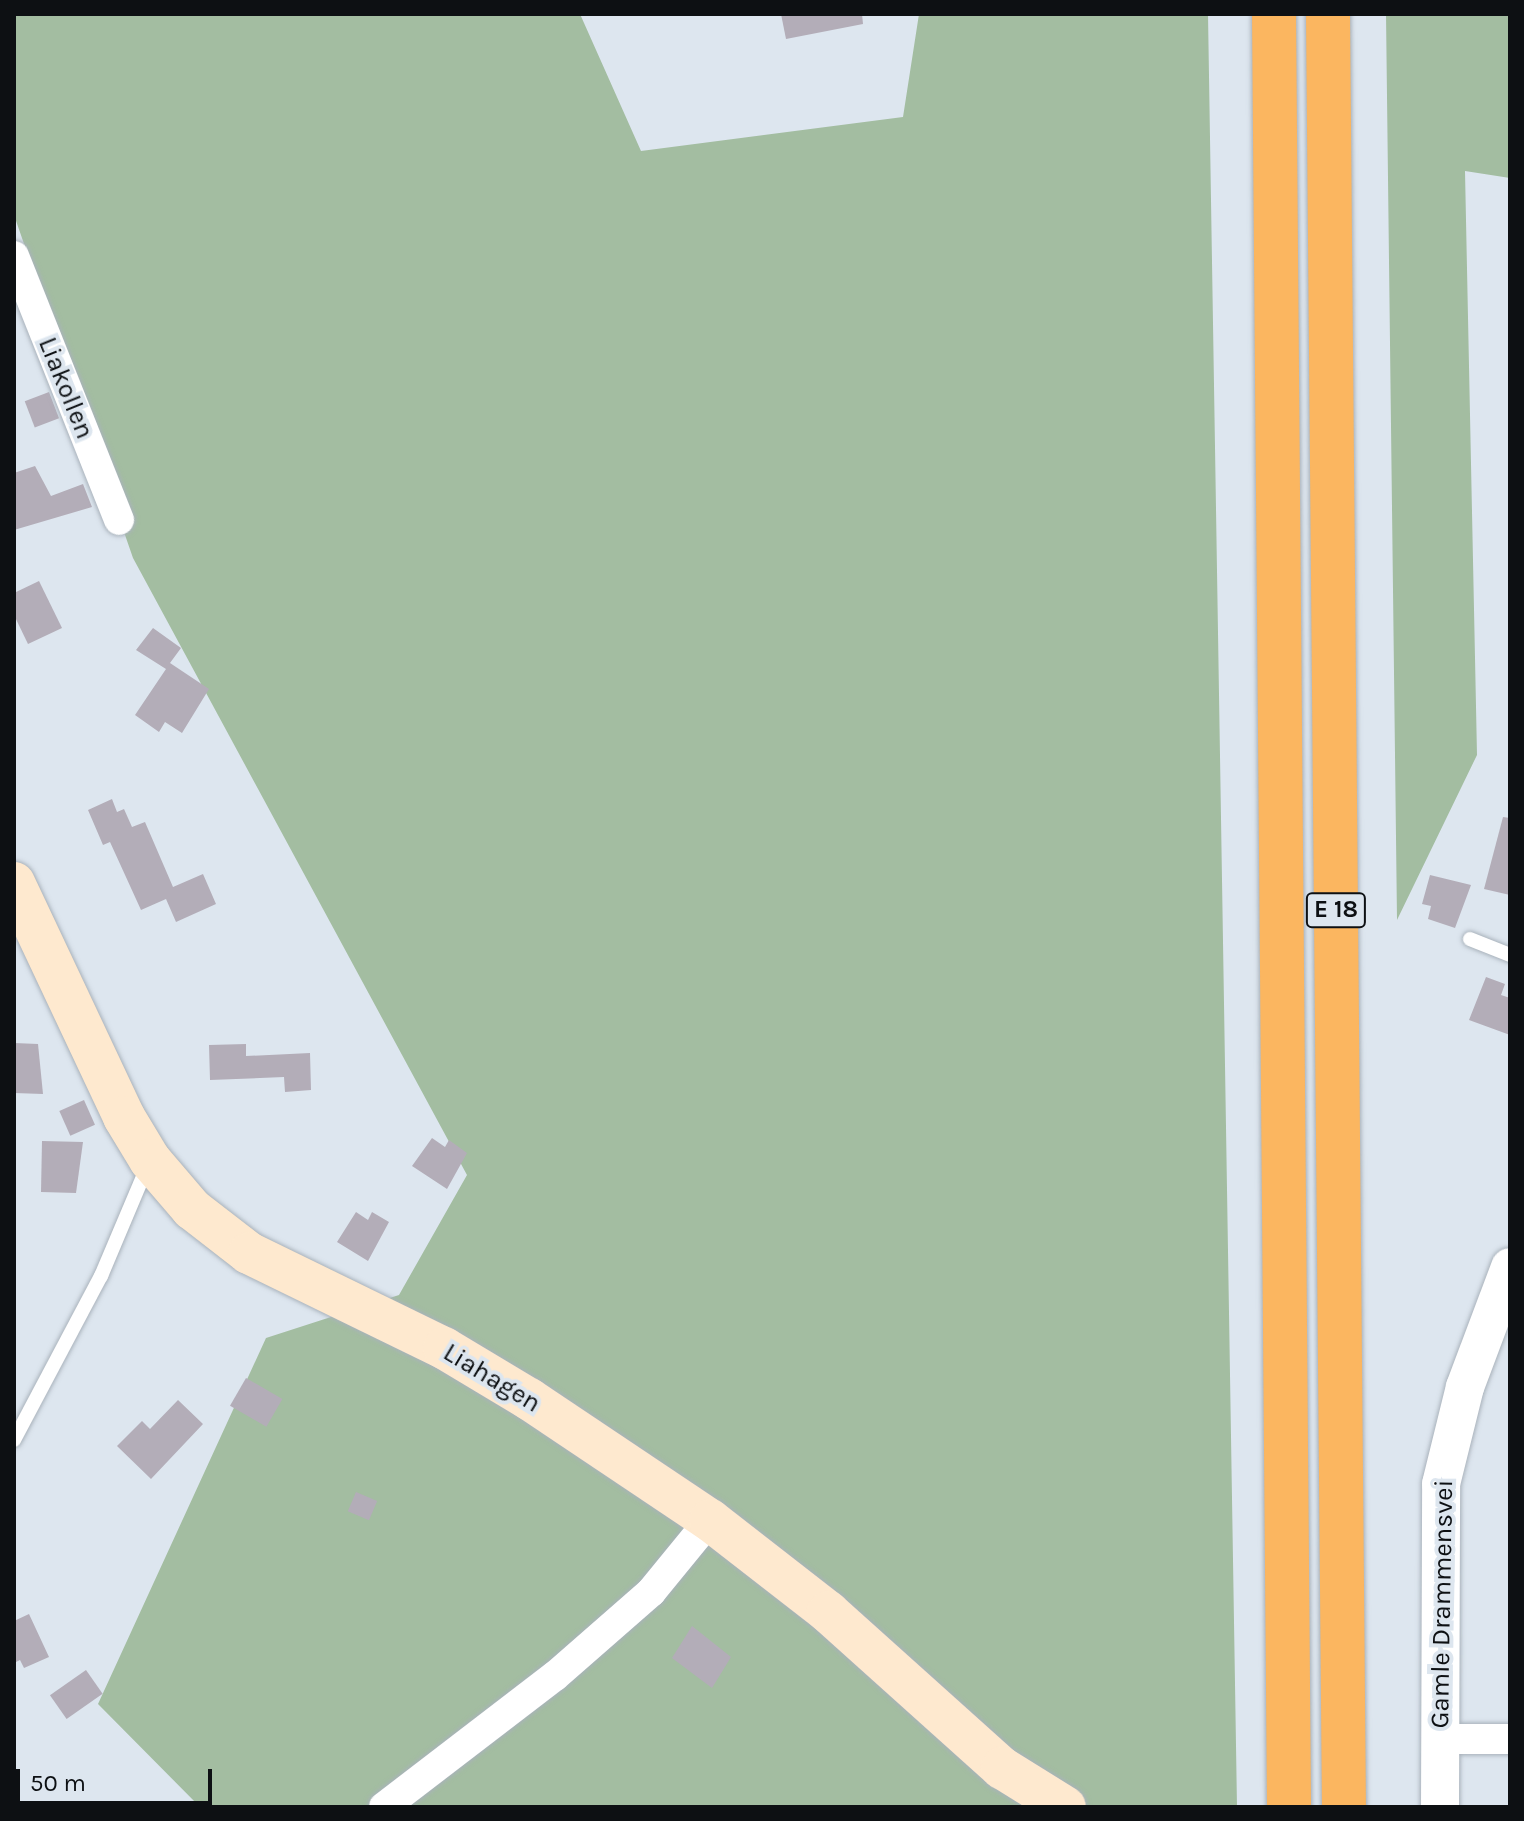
<!DOCTYPE html>
<html>
<head>
<meta charset="utf-8">
<style>
  body { margin:0 }
  #map { position:relative; width:1524px; height:1821px; overflow:hidden; background:#dde6ef; font-family:Karla,sans-serif }
  div>[style] { position:absolute }
  .green>* { inset:0; background:#a3bda1 }
  .building>* { inset:0; background:#b3adb8; transform-origin:0 0 }
  .roads { filter:drop-shadow(0 0 2px #a9b2bb) drop-shadow(0 0 2px #a9b2bb) }
  .service>* { height:14px; margin:-7px; padding:0 7px; transform-origin:7px; border-radius:7px; background:#fff }
  .minor>* { height:30px; margin:-15px; padding:0 15px; transform-origin:15px; border-radius:15px; background:#fff }
  .tertiary>* { height:38px; margin:-19px; padding:0 19px; transform-origin:19px; border-radius:19px; background:#fff }
  .secondary>* { height:42px; margin:-21px; padding:0 21px; transform-origin:21px; border-radius:21px; background:#fee9cf }
  .motorway>* { height:44px; margin:-22px; padding:0 22px; transform-origin:22px; border-radius:22px; background:#fbb660 }
  span { translate:-50% -50%; white-space:nowrap; text-align:center; line-height:1.15; -webkit-text-stroke:8px #dde6ef; paint-order:stroke }
  .shield-label span { padding:2px 6px; background:#dde6ef; border:2px solid; border-radius:6px; -webkit-text-stroke-width:0 }
  .shield-label { font-size:24px; color:#0d1013; font-weight:700 }
  .street-label { font-size:26px; color:#0d1013 }
  .frame { position:absolute; inset:0; border:16px solid #0d1013; pointer-events:none }
  .scale { position:absolute; left:16px; top:1769px; width:196px; height:36px; box-sizing:border-box; border:4px solid #0d1013; border-top:0; padding-left:10px; font-size:24px; line-height:28px; white-space:nowrap; color:#0d1013; -webkit-text-stroke:6px #dde6ef; paint-order:stroke }
</style>
</head>
<body>
<div id="map">
  <div class="green">
    <i style="clip-path:polygon(14px 14px,580px 14px,641px 151px,903px 117px,919px 14px,1208px 14px,1237px 1807px,200px 1807px,98px 1704px,266px 1338px,399px 1295px,467px 1175px,133px 558px,14px 215px)"></i>
    <i style="clip-path:polygon(1386px 14px,1510px 14px,1510px 178px,1465px 171px,1477px 755px,1397px 920px)"></i>
  </div>
  <div class="building">
    <i style="clip-path:polygon(781px 14px,862px 14px,863px 24px,786px 39px)"></i>
    <i style="left:49px;top:392px;width:28px;height:26px;rotate:69deg"></i>
    <i style="clip-path:polygon(35px 466px,51px 496px,83px 484px,92px 507px,14px 530px,14px 473px)"></i>
    <i style="clip-path:polygon(39px 581px,62px 628px,28px 644px,14px 615px,14px 593px)"></i>
    <i style="clip-path:polygon(153px 628px,181px 648px,170px 663px,209px 689px,182px 733px,165px 722px,159px 732px,135px 715px,166px 669px,136px 650px)"></i>
    <i style="clip-path:polygon(112px 799px,117px 812px,124px 809px,132px 827px,145px 822px,173px 887px,203px 874px,216px 904px,176px 922px,166px 899px,141px 910px,110px 842px,103px 845px,88px 810px)"></i>
    <i style="clip-path:polygon(1503px 817px,1510px 818px,1510px 895px,1484px 889px)"></i>
    <i style="clip-path:polygon(1430px 875px,1471px 885px,1455px 928px,1428px 919px,1431px 906px,1422px 904px)"></i>
    <i style="clip-path:polygon(1486px 977px,1505px 984px,1501px 995px,1510px 998px,1510px 1035px,1469px 1020px)"></i>
    <i style="clip-path:polygon(14px 1043px,38px 1044px,43px 1094px,14px 1093px)"></i>
    <i style="clip-path:polygon(246px 1044px,246px 1056px,310px 1053px,311px 1090px,285px 1092px,284px 1077px,210px 1080px,209px 1045px)"></i>
    <i style="left:84px;top:1100px;width:27px;height:27px;rotate:66deg"></i>
    <i style="clip-path:polygon(432px 1138px,445px 1147px,449px 1140px,467px 1153px,447px 1189px,412px 1166px)"></i>
    <i style="clip-path:polygon(42px 1141px,83px 1142px,76px 1193px,41px 1192px)"></i>
    <i style="clip-path:polygon(356px 1212px,368px 1220px,372px 1212px,389px 1222px,368px 1261px,337px 1242px)"></i>
    <i style="left:246px;top:1378px;width:42px;height:32px;rotate:30deg"></i>
    <i style="clip-path:polygon(178px 1400px,203px 1424px,151px 1479px,117px 1446px,142px 1421px,150px 1429px)"></i>
    <i style="left:356px;top:1492px;width:23px;height:21px;rotate:23deg"></i>
    <i style="clip-path:polygon(29px 1614px,49px 1657px,24px 1668px,20px 1660px,14px 1663px,14px 1621px)"></i>
    <i style="clip-path:polygon(692px 1626px,731px 1657px,712px 1688px,672px 1658px)"></i>
    <i style="left:86px;top:1670px;width:29px;height:44px;rotate:55deg"></i>
  </div>
  <div class="roads">
    <div class="service">
      <i style="left:1470px;top:939px;width:43px;rotate:21.8deg"></i>
      <i style="left:14px;top:1440px;width:186px;rotate:-62.1deg"></i>
      <i style="left:101px;top:1276px;width:118px;rotate:-67.1deg"></i>
    </div>
    <div class="minor">
      <i style="left:14px;top:256px;width:284px;rotate:68.3deg"></i>
      <i style="left:1439px;top:1739px;width:71px"></i>
      <i style="left:384px;top:1807px;width:215px;rotate:-37.5deg"></i>
      <i style="left:555px;top:1676px;width:128px;rotate:-41.2deg"></i>
      <i style="left:651px;top:1592px;width:93px;rotate:-50.7deg"></i>
    </div>
    <div class="tertiary">
      <i style="left:1440px;top:1807px;width:323px;rotate:-89.8deg"></i>
      <i style="left:1441px;top:1484px;width:100px;rotate:-76.1deg"></i>
      <i style="left:1465px;top:1387px;width:128px;rotate:-69.4deg"></i>
    </div>
    <div class="secondary">
      <i style="left:14px;top:883px;width:259px;rotate:64.8deg"></i>
      <i style="left:124px;top:1117px;width:50px;rotate:58.8deg"></i>
      <i style="left:150px;top:1160px;width:65px;rotate:49.4deg"></i>
      <i style="left:192px;top:1209px;width:72px;rotate:37.7deg"></i>
      <i style="left:249px;top:1253px;width:217px;rotate:26deg"></i>
      <i style="left:444px;top:1348px;width:99px;rotate:31deg"></i>
      <i style="left:529px;top:1399px;width:218px;rotate:33.8deg"></i>
      <i style="left:710px;top:1520px;width:150px;rotate:37.9deg"></i>
      <i style="left:828px;top:1612px;width:234px;rotate:41.9deg"></i>
      <i style="left:1002px;top:1768px;width:74px;rotate:31.8deg"></i>
    </div>
    <div class="motorway">
      <i style="left:1274px;top:14px;width:1793px;rotate:89.52deg"></i>
      <i style="left:1328px;top:14px;width:1793px;rotate:89.49deg"></i>
    </div>
  </div>
  <div class="shield-label">
    <span style="left:1336px;top:910px">E 18</span>
  </div>
  <div class="street-label">
    <span style="left:66px;top:388px;rotate:68deg">Liakollen</span>
    <span style="left:492px;top:1378px;rotate:31deg">Liahagen</span>
    <span style="left:1442px;top:1604px;rotate:-89deg">Gamle Drammensvei</span>
  </div>
  <div class="frame"></div>
  <div class="scale">50 m</div>
</div>
</body>
</html>
